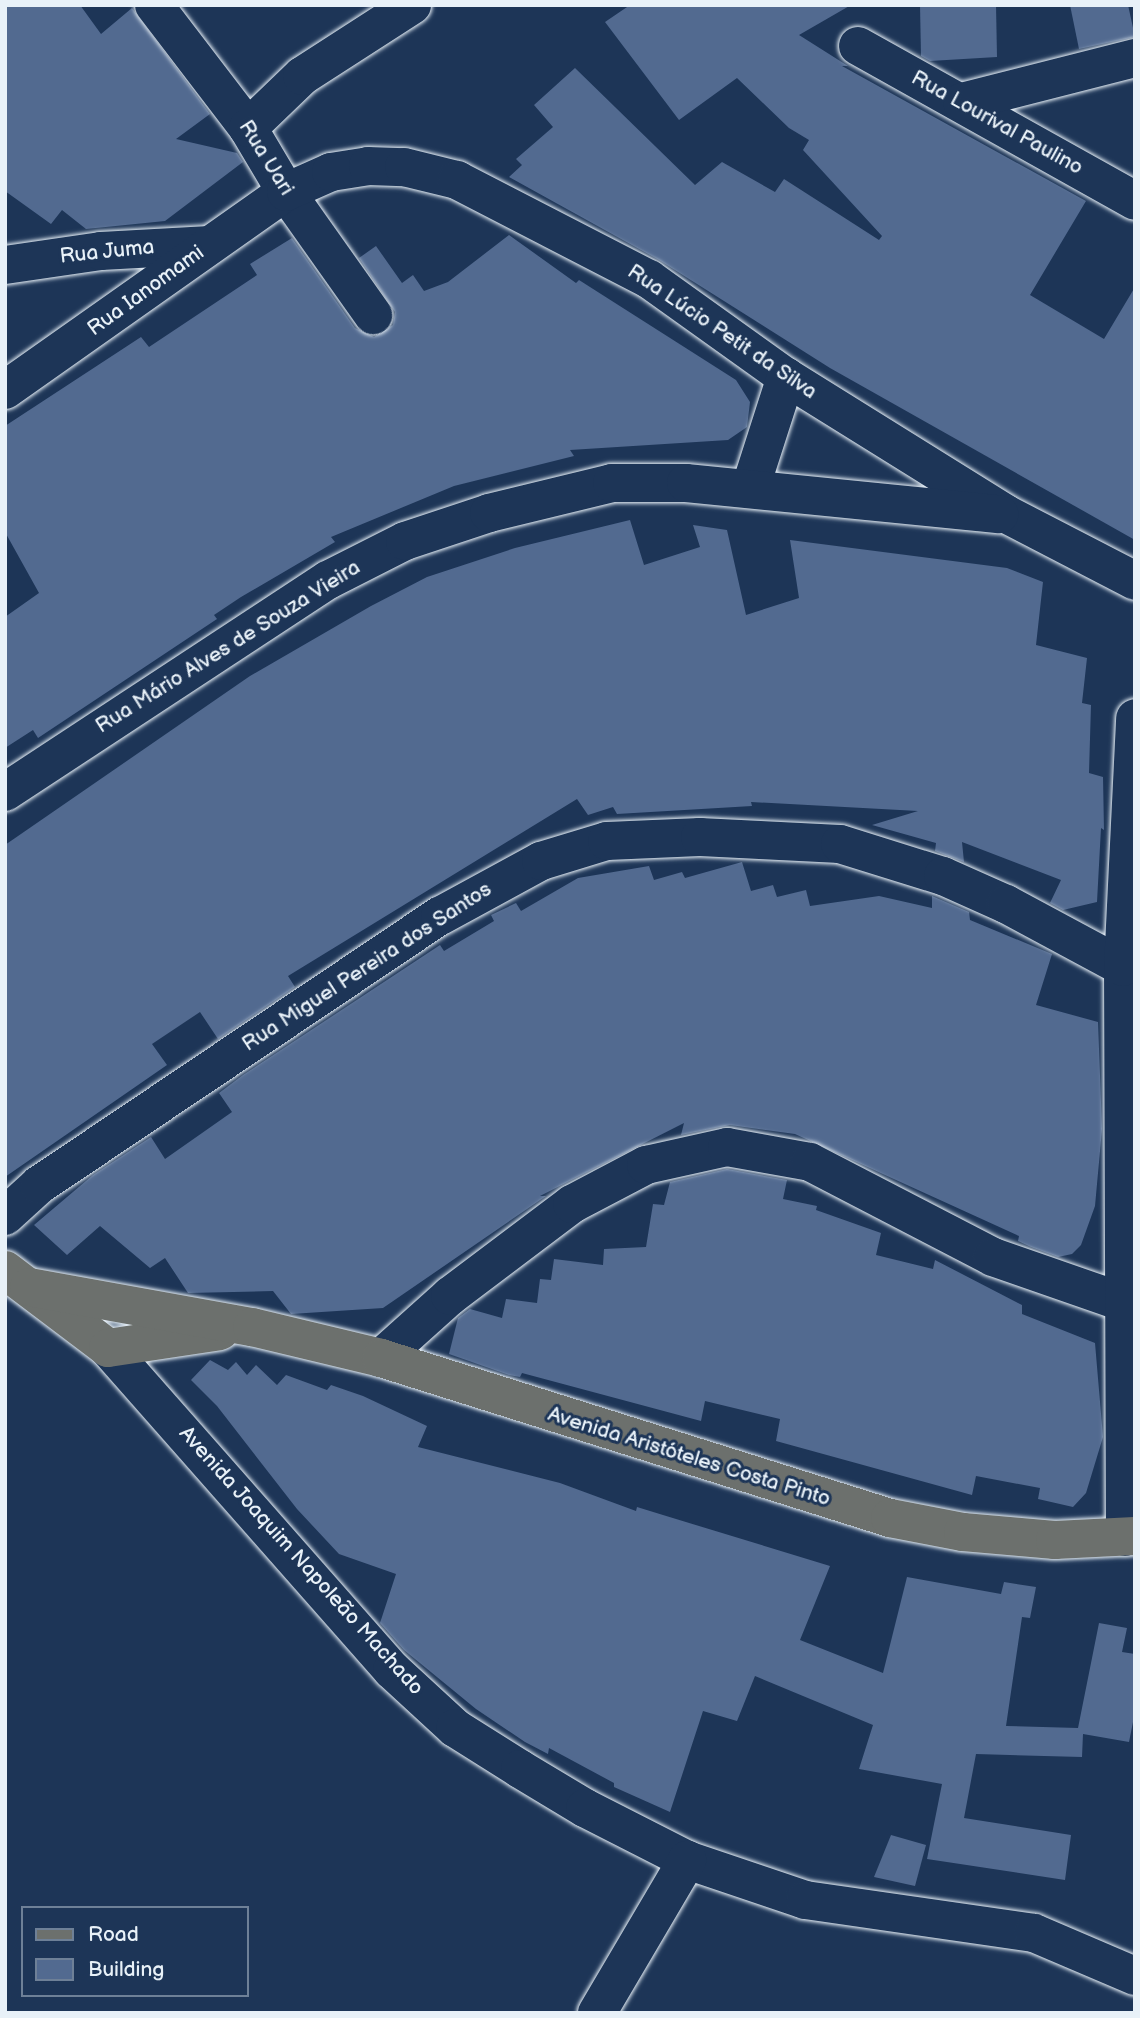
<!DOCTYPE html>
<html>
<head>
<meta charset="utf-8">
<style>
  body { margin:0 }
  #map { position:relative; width:1140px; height:2018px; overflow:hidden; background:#1d3557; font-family:"Balsamiq Sans",sans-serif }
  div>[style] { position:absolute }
  .building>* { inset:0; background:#526a90 }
  .roads { filter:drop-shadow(0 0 2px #e8f1f8) drop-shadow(0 0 2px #e8f1f8) }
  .minor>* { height:38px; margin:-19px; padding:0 19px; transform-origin:19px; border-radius:19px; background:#1d3557 }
  .major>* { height:38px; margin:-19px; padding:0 19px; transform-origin:19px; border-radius:19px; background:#6c706d }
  span { translate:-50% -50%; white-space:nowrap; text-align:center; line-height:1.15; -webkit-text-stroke:6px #1d3557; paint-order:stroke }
  .street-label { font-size:21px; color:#e8f1f8 }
  .frame { position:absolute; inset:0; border:7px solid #e8f1f8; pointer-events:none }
  .legend { position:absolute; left:21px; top:1906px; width:228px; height:91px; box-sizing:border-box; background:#1d3557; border:2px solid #6e8097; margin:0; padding:9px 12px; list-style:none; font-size:21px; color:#e8f1f8 }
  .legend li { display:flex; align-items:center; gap:14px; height:35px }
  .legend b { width:35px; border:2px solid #6e8097 }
</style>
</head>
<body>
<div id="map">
  <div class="building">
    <i style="clip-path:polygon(5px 5px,80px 5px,101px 34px,132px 8px,210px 114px,176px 139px,237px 153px,243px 162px,165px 221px,86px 229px,62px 210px,51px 224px,5px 191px)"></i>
    <i style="clip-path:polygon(630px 5px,851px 5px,799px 35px,848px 66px,842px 66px,1086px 201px,1030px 295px,1104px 339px,1135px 287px,1135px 540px,830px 368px,659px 260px,509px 177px,522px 165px,516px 159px,553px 127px,534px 105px,575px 68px,695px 185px,722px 162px,775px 192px,784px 179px,879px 240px,882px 236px,803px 150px,809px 140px,789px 128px,737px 78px,679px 120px,605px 22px)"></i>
    <i style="clip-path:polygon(920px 5px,996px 5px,997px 57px,930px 61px,921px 56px)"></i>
    <i style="clip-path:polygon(1070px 5px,1128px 5px,1135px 37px,1079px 49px)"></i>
    <i style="clip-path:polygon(509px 235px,576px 283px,579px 280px,736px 380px,750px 402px,747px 427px,728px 440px,570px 450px,574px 456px,454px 486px,331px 537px,335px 542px,241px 597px,214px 615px,217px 619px,38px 738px,33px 730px,5px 748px,5px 617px,39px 593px,5px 532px,5px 426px,141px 337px,149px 347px,257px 275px,250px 264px,292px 238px,355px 328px,374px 337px,393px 325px,395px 312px,359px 258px,376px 246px,402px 283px,413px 275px,424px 291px,448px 282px)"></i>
    <i style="clip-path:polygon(630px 520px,644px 565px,700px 547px,693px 525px,727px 530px,746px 615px,799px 598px,790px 540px,1007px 568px,1043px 582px,1036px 645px,1087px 658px,1082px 703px,1091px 705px,1089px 773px,1103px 777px,1104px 830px,1101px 828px,1097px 902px,1063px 910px,1050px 903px,1061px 880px,962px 842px,964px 862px,935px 851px,936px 843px,872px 825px,918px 811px,751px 802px,752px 806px,617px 814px,613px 807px,588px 815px,577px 799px,288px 976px,295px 987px,218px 1039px,200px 1012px,152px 1044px,167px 1065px,5px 1177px,5px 845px,250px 676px,371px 606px,427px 577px,515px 548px)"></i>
    <i style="clip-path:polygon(742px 862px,751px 891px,773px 885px,777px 897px,806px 890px,810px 906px,879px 896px,932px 908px,932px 896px,969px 912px,970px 920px,1052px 954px,1036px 1005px,1098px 1022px,1102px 1129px,1095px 1206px,1081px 1245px,1072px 1254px,1058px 1257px,1031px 1247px,1018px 1241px,1019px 1236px,795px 1134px,730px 1125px,681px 1135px,684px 1123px,540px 1196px,546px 1196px,383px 1308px,291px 1314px,273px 1291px,188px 1293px,165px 1258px,150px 1268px,100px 1226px,67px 1255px,34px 1225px,93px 1175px,151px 1137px,165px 1159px,232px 1112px,219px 1093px,243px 1075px,440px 945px,444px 951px,494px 921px,491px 915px,516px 903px,521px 911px,578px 878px,649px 866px,654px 880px,682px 872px,685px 878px)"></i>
    <i style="clip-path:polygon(727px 1169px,787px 1180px,783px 1199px,817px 1206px,816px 1210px,881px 1233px,876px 1255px,933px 1269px,935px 1260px,1022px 1305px,1022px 1314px,1095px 1343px,1103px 1437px,1086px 1493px,1073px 1507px,1038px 1499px,1040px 1488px,976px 1476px,972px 1495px,776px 1441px,780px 1419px,705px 1401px,701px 1421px,522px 1373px,520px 1377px,509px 1375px,449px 1354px,458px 1318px,470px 1309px,502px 1318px,506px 1299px,537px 1303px,540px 1279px,551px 1280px,554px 1259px,603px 1265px,604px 1249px,646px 1247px,653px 1204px,664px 1205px,670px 1182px)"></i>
    <i style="clip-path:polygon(210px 1360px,228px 1370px,236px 1362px,247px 1375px,256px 1365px,277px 1385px,286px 1375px,327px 1390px,331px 1385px,363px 1396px,427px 1426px,418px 1447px,560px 1483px,636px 1511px,637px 1507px,663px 1515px,830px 1566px,800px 1640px,883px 1673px,907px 1577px,1001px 1594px,1004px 1582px,1036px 1587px,1030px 1618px,1022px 1617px,1006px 1726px,1078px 1728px,1099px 1623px,1127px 1628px,1122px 1652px,1135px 1654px,1135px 1712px,1129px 1742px,1083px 1734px,1082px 1757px,976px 1754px,964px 1818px,1071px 1835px,1065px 1880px,927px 1859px,942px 1784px,859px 1769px,873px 1725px,755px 1676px,737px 1721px,703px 1711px,670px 1812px,614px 1787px,614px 1783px,549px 1748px,548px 1754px,525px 1742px,476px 1709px,404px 1650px,380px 1623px,396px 1574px,339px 1554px,297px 1509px,217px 1406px,191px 1380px)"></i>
    <i style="clip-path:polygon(891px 1835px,926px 1845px,915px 1886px,874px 1877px)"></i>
  </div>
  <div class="roads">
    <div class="minor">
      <i style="left:154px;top:5px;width:155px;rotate:52.6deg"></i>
      <i style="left:248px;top:128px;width:74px;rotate:59.3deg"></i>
      <i style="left:286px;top:192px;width:151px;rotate:54.7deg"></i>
      <i style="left:858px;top:46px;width:317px;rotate:29.2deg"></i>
      <i style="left:962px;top:102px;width:179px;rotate:-14.3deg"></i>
      <i style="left:248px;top:128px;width:75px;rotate:-43.9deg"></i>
      <i style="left:302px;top:76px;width:131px;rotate:-32.8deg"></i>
      <i style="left:5px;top:265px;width:97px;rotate:-8.3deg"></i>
      <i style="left:101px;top:251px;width:109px;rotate:-3.2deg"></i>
      <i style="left:5px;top:390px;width:344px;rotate:-35.2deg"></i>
      <i style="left:286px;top:192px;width:49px;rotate:-24deg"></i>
      <i style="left:331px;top:172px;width:37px;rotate:-9deg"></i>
      <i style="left:368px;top:166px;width:36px;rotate:2deg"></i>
      <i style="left:404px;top:167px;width:55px;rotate:13.8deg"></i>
      <i style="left:457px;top:180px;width:216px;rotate:27.3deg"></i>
      <i style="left:649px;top:279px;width:168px;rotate:35.6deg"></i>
      <i style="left:786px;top:377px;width:259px;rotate:31.9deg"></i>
      <i style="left:1006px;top:514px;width:145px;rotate:27.4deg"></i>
      <i style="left:750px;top:489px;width:118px;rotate:-72.2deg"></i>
      <i style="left:5px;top:792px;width:386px;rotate:-33.3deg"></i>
      <i style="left:328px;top:580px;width:86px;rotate:-26.9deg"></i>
      <i style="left:405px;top:541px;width:89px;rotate:-18.4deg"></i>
      <i style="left:489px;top:513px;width:127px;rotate:-13.7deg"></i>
      <i style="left:612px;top:483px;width:74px"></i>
      <i style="left:686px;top:483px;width:315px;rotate:5.7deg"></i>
      <i style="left:5px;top:1216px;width:46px;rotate:-42.4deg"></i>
      <i style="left:39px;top:1185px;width:483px;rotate:-33.9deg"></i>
      <i style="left:440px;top:916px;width:115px;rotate:-28.6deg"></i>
      <i style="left:541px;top:861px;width:69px;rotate:-16.9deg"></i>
      <i style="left:607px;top:841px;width:93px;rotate:-2.5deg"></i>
      <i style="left:700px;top:837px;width:140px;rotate:2.9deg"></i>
      <i style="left:840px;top:844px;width:108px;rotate:17.3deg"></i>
      <i style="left:943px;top:876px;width:69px;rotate:24deg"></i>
      <i style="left:1006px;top:904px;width:133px;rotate:28.3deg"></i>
      <i style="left:108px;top:1348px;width:429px;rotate:48.6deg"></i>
      <i style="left:392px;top:1670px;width:86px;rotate:42.6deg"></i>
      <i style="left:455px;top:1728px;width:77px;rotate:32.2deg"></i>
      <i style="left:520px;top:1769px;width:76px;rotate:31deg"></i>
      <i style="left:585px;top:1808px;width:114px;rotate:27deg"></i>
      <i style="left:687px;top:1860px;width:125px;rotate:18.7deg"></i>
      <i style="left:805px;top:1900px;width:231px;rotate:8.2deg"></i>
      <i style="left:1034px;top:1933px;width:110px;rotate:23.1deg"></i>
      <i style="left:381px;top:1358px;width:93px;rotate:-41.9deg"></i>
      <i style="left:450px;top:1296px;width:153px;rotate:-37deg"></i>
      <i style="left:572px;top:1204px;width:84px;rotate:-27.8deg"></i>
      <i style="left:646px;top:1165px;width:83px;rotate:-12.5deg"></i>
      <i style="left:727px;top:1147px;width:84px;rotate:10.2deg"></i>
      <i style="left:810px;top:1162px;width:206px;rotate:27.4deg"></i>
      <i style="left:993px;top:1257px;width:137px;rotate:19.2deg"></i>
      <i style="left:1125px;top:1537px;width:570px;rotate:-90.2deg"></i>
      <i style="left:1123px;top:967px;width:249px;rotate:-87.2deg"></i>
      <i style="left:597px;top:2013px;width:178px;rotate:-59.5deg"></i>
    </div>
    <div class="major">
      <i style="left:5px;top:1270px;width:129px;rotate:37.1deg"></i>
      <i style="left:108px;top:1348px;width:113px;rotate:-8.6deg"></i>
      <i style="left:29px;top:1287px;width:227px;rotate:10.2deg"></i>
      <i style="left:252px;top:1327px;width:133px;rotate:13.5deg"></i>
      <i style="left:381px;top:1358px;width:534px;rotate:17.45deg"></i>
      <i style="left:890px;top:1518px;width:74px;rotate:10.9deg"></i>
      <i style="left:963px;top:1532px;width:92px;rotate:5deg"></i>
      <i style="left:1055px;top:1540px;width:80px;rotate:-2.9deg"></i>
    </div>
  </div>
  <div class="street-label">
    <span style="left:997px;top:123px;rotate:29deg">Rua Lourival Paulino</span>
    <span style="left:266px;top:158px;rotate:58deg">Rua Uari</span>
    <span style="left:107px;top:252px;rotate:-6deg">Rua Juma</span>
    <span style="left:146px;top:291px;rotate:-36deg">Rua Ianomami</span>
    <span style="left:722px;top:332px;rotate:34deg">Rua Lúcio Petit da Silva</span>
    <span style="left:228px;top:647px;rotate:-32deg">Rua Mário Alves de Souza Vieira</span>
    <span style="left:367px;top:967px;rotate:-33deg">Rua Miguel Pereira dos Santos</span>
    <span style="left:689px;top:1457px;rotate:17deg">Avenida Aristóteles Costa Pinto</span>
    <span style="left:301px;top:1561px;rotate:48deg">Avenida Joaquim Napoleão Machado</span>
  </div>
  <div class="frame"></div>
  <ul class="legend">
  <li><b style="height:9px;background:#6c706d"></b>Road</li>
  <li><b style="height:19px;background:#526a90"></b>Building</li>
  </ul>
</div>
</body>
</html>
